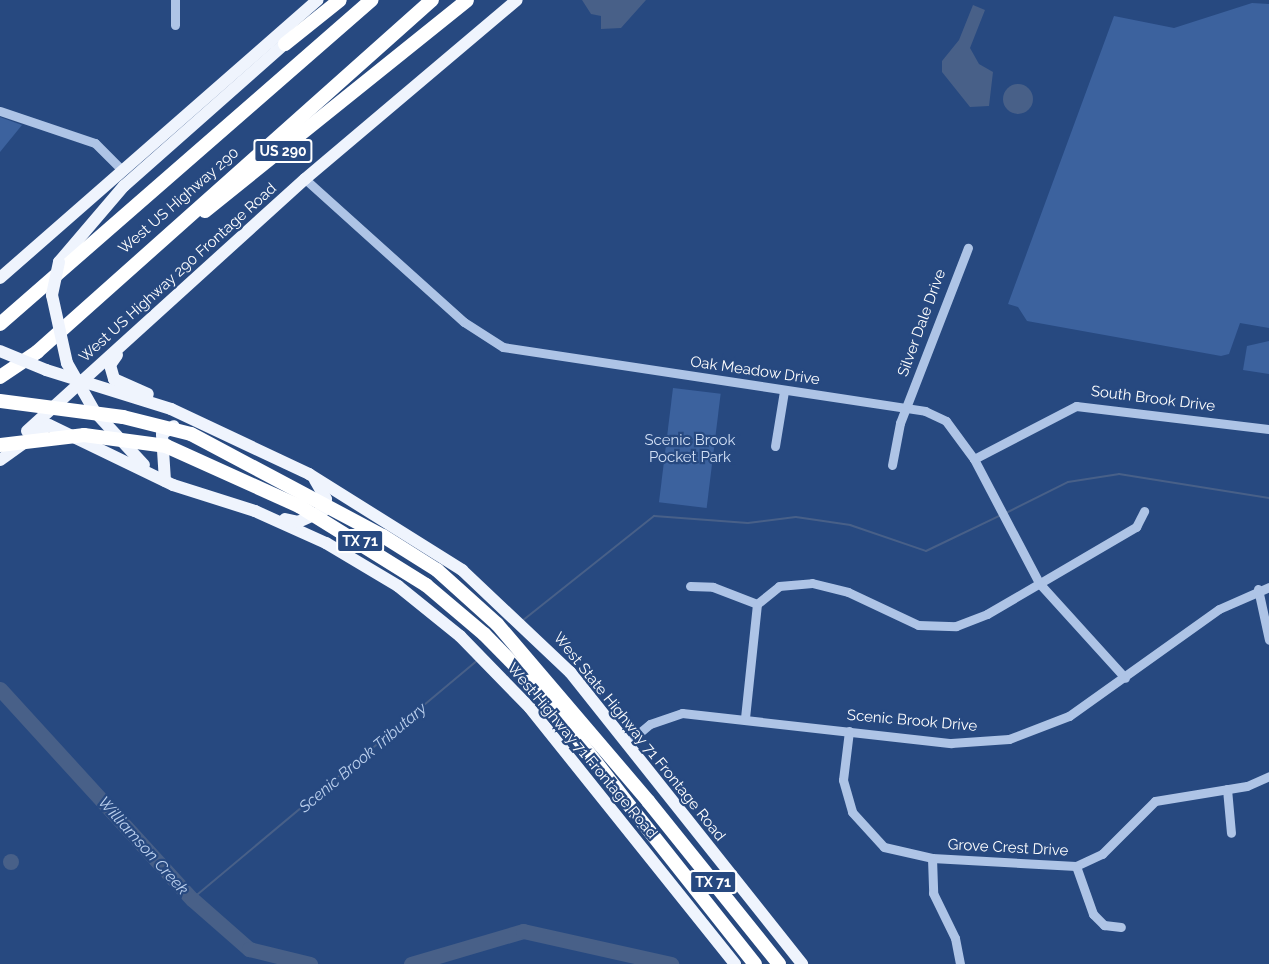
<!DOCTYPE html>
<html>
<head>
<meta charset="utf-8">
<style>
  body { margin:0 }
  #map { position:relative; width:1269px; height:964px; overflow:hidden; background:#274980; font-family:Raleway,sans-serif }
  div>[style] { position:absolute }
  .green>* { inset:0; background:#3c629e; transform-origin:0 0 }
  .water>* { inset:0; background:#486088 }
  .round { border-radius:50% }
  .stream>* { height:2px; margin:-1px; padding:0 1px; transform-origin:1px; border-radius:1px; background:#486088 }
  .river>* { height:15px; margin:-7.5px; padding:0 7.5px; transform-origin:7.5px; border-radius:7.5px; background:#486088 }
  .minor>* { height:9px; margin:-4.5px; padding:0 4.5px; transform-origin:4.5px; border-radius:4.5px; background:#aec4e6 }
  .major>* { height:12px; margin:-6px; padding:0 6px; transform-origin:6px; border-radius:6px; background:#eff4fd }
  .highway>* { height:14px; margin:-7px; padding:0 7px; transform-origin:7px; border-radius:7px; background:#fff }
  .major-bridge>* { height:12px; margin:-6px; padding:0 6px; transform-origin:6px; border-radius:6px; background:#eff4fd }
  .highway-bridge>* { height:14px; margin:-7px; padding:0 7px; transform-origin:7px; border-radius:7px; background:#fff }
  span { translate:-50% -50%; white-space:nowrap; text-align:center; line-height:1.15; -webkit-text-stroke:4.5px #274980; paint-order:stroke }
  .shield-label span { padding:2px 4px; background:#274980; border:2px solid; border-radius:4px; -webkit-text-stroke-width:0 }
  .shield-label { font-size:14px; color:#fff; font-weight:700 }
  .street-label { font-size:15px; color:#fff }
  .park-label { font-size:15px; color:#d1dff5 }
  .water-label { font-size:16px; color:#bacfed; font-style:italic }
</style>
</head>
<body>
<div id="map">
  <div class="green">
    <i style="clip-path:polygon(1252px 3px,1269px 4px,1269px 328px,1240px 323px,1229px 354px,1221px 356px,1027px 321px,1018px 307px,1008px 304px,1114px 16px,1174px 28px)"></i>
    <i style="clip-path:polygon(0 117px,22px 125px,0 152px)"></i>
    <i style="clip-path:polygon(1269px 341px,1269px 374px,1243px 370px,1247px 346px)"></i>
    <i style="left:673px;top:388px;width:48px;height:115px;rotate:7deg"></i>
  </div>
  <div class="water">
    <i style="clip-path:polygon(582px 0,646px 0,621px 28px,601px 29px,601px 16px,591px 14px)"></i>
    <i style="clip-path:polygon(973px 5px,985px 10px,970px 48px,979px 64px,993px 72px,989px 106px,970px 107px,942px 72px,942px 61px,959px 40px)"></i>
    <i class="round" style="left:1003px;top:84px;width:30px;height:30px"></i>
    <i class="round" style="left:3px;top:854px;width:16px;height:16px"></i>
  </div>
  <div class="stream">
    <i style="left:1006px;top:513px;width:69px;rotate:-26.6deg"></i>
    <i style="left:1068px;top:482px;width:52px;rotate:-8.9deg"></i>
    <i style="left:1119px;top:474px;width:152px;rotate:9.1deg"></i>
    <i style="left:522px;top:621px;width:169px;rotate:-38.5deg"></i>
    <i style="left:654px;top:516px;width:94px;rotate:4.3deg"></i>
    <i style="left:748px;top:523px;width:48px;rotate:-7.1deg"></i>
    <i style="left:796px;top:517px;width:55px;rotate:8.4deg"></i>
    <i style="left:850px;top:525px;width:80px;rotate:18.9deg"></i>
    <i style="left:926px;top:551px;width:83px;rotate:-25.6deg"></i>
    <i style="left:192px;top:899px;width:371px;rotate:-39.9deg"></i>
  </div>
  <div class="river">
    <i style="left:0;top:689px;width:285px;rotate:47.6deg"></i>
    <i style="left:192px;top:899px;width:76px;rotate:41.3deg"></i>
    <i style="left:249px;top:949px;width:63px;rotate:13.8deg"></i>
    <i style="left:411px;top:964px;width:117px;rotate:-16.4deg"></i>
    <i style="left:523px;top:931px;width:152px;rotate:12.6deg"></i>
  </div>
  <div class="minor">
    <i style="left:175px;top:0;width:25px;rotate:90deg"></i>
    <i style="left:0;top:111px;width:100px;rotate:18.6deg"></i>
    <i style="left:95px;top:143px;width:38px;rotate:45deg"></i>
    <i style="left:305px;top:179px;width:214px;rotate:42deg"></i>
    <i style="left:464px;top:322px;width:46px;rotate:32.7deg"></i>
    <i style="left:503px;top:347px;width:427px;rotate:8.6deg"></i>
    <i style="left:925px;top:411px;width:23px;rotate:25deg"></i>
    <i style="left:946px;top:421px;width:47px;rotate:53.6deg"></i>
    <i style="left:974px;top:459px;width:140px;rotate:62.3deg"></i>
    <i style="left:1039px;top:583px;width:128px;rotate:47.8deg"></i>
    <i style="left:775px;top:446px;width:56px;rotate:-80.7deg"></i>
    <i style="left:974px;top:459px;width:115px;rotate:-27.5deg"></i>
    <i style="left:1076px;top:406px;width:194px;rotate:6.8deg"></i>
    <i style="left:892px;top:465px;width:43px;rotate:-79.2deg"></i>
    <i style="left:900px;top:423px;width:188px;rotate:-68.8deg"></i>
    <i style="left:690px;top:586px;width:23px;rotate:2deg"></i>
    <i style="left:713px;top:587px;width:47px;rotate:21.1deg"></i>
    <i style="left:1258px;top:589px;width:52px;rotate:77.8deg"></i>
    <i style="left:745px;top:718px;width:115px;rotate:-84deg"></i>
    <i style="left:757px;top:604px;width:28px;rotate:-39deg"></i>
    <i style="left:779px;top:586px;width:33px;rotate:-5deg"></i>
    <i style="left:812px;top:583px;width:37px;rotate:14deg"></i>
    <i style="left:848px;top:592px;width:77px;rotate:25.2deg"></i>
    <i style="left:918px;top:625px;width:38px;rotate:2deg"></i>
    <i style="left:956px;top:626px;width:33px;rotate:-21deg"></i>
    <i style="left:987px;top:614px;width:173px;rotate:-30.3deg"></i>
    <i style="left:1136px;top:527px;width:18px;rotate:-63deg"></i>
    <i style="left:849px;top:731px;width:49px;rotate:97deg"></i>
    <i style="left:843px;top:780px;width:33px;rotate:74deg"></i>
    <i style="left:852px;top:812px;width:47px;rotate:47.6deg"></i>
    <i style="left:884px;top:847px;width:49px;rotate:12.9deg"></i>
    <i style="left:932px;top:858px;width:144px;rotate:3.2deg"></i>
    <i style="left:1076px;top:866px;width:29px;rotate:-25deg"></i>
    <i style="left:1102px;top:854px;width:75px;rotate:-45deg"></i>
    <i style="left:1155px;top:801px;width:93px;rotate:-9.3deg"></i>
    <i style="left:1247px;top:786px;width:24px;rotate:-24deg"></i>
    <i style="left:626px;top:744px;width:31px;rotate:-40deg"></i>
    <i style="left:650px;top:724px;width:34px;rotate:-19deg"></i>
    <i style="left:682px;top:713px;width:271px;rotate:6.4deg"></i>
    <i style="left:951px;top:743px;width:58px;rotate:-3.9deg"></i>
    <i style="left:1009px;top:739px;width:64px;rotate:-21deg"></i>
    <i style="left:1069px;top:716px;width:184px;rotate:-35.5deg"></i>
    <i style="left:1219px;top:609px;width:55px;rotate:-23.7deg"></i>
    <i style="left:1227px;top:789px;width:44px;rotate:84.8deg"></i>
    <i style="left:932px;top:858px;width:35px;rotate:88deg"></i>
    <i style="left:933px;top:893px;width:50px;rotate:63.9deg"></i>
    <i style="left:955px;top:938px;width:26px;rotate:79deg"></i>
    <i style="left:1076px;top:866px;width:51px;rotate:70.5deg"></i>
    <i style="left:1093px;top:914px;width:16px;rotate:45deg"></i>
    <i style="left:1104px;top:925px;width:17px;rotate:7deg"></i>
  </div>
  <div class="major">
    <i style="left:59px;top:262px;width:100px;rotate:-49.5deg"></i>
    <i style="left:124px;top:186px;width:223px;rotate:-41.5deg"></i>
    <i style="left:0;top:278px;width:422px;rotate:-41.2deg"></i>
    <i style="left:117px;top:355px;width:12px;rotate:125deg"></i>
    <i style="left:110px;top:365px;width:15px;rotate:74deg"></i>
    <i style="left:114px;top:379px;width:37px;rotate:24deg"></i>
    <i style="left:67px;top:363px;width:56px;rotate:60.3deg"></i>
    <i style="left:95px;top:412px;width:72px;rotate:47.2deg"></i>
    <i style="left:46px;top:370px;width:131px;rotate:17.3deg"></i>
    <i style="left:171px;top:409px;width:153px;rotate:25.2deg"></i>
    <i style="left:309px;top:474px;width:181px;rotate:32.1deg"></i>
    <i style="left:462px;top:570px;width:149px;rotate:43.4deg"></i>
    <i style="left:570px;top:672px;width:373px;rotate:51.5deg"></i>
    <i style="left:27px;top:431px;width:375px;rotate:-42.2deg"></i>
    <i style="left:305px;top:179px;width:277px;rotate:-40.2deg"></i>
    <i style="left:0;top:460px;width:60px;rotate:-35.5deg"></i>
    <i style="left:49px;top:425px;width:138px;rotate:25.8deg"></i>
    <i style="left:173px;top:485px;width:86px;rotate:17.6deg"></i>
    <i style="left:255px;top:511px;width:78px;rotate:24.3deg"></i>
    <i style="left:326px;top:543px;width:84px;rotate:30.8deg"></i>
    <i style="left:398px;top:586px;width:80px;rotate:38.9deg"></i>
    <i style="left:460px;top:636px;width:100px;rotate:45.8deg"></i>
    <i style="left:530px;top:708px;width:328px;rotate:51.3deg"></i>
    <i style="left:165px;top:481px;width:47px;rotate:-93.7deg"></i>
    <i style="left:162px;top:434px;width:14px;rotate:-34deg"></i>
    <i style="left:285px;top:519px;width:13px;rotate:13deg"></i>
    <i style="left:298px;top:522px;width:27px;rotate:-24deg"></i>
    <i style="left:323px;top:511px;width:12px;rotate:-76deg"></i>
    <i style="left:326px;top:499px;width:22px;rotate:-120deg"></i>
  </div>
  <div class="highway">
    <i style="left:285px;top:44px;width:70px;rotate:-38.7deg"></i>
    <i style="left:205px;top:211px;width:336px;rotate:-38.8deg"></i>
    <i style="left:0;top:324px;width:493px;rotate:-41.1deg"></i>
    <i style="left:0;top:377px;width:45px;rotate:-34deg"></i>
    <i style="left:37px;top:352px;width:529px;rotate:-41.71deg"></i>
    <i style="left:648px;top:801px;width:209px;rotate:51.2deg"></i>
    <i style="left:632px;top:809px;width:198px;rotate:51.6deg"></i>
  </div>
  <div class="major-bridge">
    <i style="left:59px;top:262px;width:34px;rotate:102deg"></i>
    <i style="left:52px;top:295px;width:70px;rotate:77.6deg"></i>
    <i style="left:0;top:351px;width:50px;rotate:22.4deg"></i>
  </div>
  <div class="highway-bridge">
    <i style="left:0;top:401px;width:124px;rotate:7.4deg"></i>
    <i style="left:123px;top:417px;width:70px;rotate:14deg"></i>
    <i style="left:191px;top:434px;width:217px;rotate:28deg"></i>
    <i style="left:383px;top:536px;width:64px;rotate:32.2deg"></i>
    <i style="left:437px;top:570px;width:81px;rotate:42deg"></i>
    <i style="left:497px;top:624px;width:233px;rotate:49.5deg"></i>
    <i style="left:0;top:445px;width:85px;rotate:-6.8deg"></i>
    <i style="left:84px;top:435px;width:83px;rotate:7.6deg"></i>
    <i style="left:166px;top:446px;width:146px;rotate:24.3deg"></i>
    <i style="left:299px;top:506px;width:150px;rotate:31.9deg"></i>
    <i style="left:426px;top:585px;width:76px;rotate:40.2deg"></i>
    <i style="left:484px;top:634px;width:86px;rotate:45.5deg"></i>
    <i style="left:544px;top:695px;width:144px;rotate:52.3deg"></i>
  </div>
  <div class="shield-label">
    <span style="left:283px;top:151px">US 290</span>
    <span style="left:360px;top:541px">TX 71</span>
    <span style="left:713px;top:882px">TX 71</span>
  </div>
  <div class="street-label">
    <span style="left:179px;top:201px;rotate:-41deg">West US Highway 290</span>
    <span style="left:178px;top:273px;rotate:-42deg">West US Highway 290 Frontage Road</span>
    <span style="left:922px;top:323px;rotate:-70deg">Silver Dale Drive</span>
    <span style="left:755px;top:371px;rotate:8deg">Oak Meadow Drive</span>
    <span style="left:1153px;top:399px;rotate:7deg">South Brook Drive</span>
    <span style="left:912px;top:721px;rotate:5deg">Scenic Brook Drive</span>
    <span style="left:639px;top:737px;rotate:51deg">West State Highway 71 Frontage Road</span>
    <span style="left:582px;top:751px;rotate:50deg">West Highway 71 Frontage Road</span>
    <span style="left:1008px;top:848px;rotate:3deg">Grove Crest Drive</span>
  </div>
  <div class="park-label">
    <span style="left:690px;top:449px">Scenic Brook<br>Pocket Park</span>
  </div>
  <div class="water-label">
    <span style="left:363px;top:758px;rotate:-40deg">Scenic Brook Tributary</span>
    <span style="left:143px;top:846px;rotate:48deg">Williamson Creek</span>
  </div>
</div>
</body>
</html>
